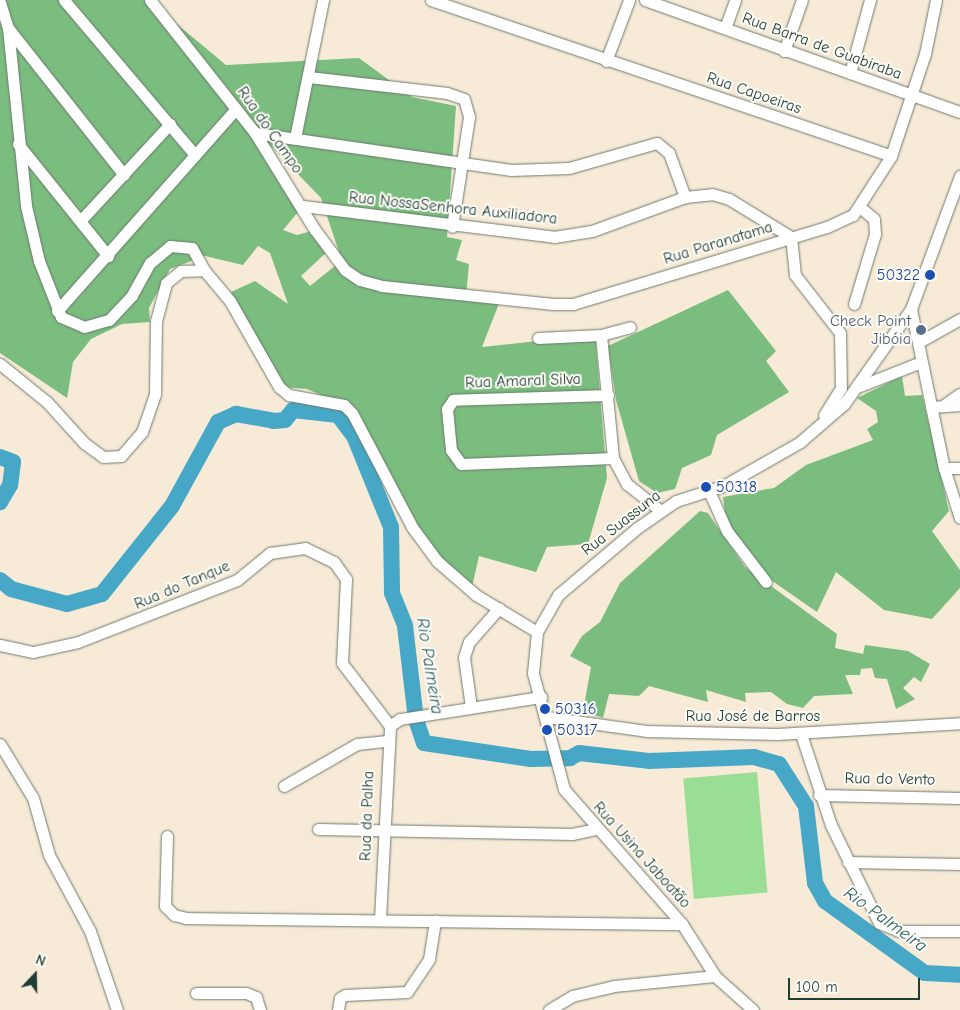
<!DOCTYPE html>
<html>
<head>
<meta charset="utf-8">
<style>
  body { margin:0 }
  #map { position:relative; width:960px; height:1010px; overflow:hidden; background:#f7ead7; font-family:"Comic Neue",sans-serif }
  div>[style] { position:absolute }
  .green>* { inset:0; background:#9ade96; transform-origin:0 0 }
  .forest>* { inset:0; background:#7bbd7f }
  .river>* { height:16px; margin:-8px; padding:0 8px; transform-origin:8px; border-radius:8px; background:#46a8c6 }
  .roads { filter:drop-shadow(0 0 1px #6b7a6d) drop-shadow(0 0 1px #6b7a6d) }
  .minor>* { height:11px; margin:-5.5px; padding:0 5.5px; transform-origin:5.5px; border-radius:5.5px; background:#fff }
  .dots>* { width:14px; height:14px; translate:-50% -50%; box-sizing:border-box; border:2px solid #fdfcf7; border-radius:50% }
  span { translate:-50% -50%; white-space:nowrap; text-align:center; line-height:1.15; -webkit-text-stroke:4px #fdfcf7; paint-order:stroke }
  .street-label { font-size:16px; color:#1f3d34 }
  .transit-label { font-size:16px; color:#164399 }
  .right { translate:-100% -50%; text-align:right }
  .left { translate:0 -50%; text-align:left }
  .service-label { font-size:16px; color:#4e5e75 }
  .water-label { font-size:18px; color:#2d6267; font-style:italic }
  .north { position:absolute; left:10px; top:950px; width:50px; height:50px; -webkit-text-stroke:4px #fdfcf7; paint-order:stroke; rotate:21deg; font-size:14px; font-weight:700; line-height:20px; text-align:center; color:#1f3d34 }
  .north::after { content:''; display:block; margin:auto; width:18px; height:22px; background:#1f3d34; clip-path:polygon(50% 0,100% 100%,50% 72%,0 100%) }
  .scale { position:absolute; left:788px; top:978px; width:132px; height:22px; box-sizing:border-box; border:2px solid #1f3d34; border-top:0; padding-left:6px; font-size:15px; line-height:18px; white-space:nowrap; color:#1f3d34; -webkit-text-stroke:4px #fdfcf7; paint-order:stroke }
</style>
</head>
<body>
<div id="map">
  <div class="green">
    <i style="left:757px;top:772px;width:121px;height:74px;rotate:85deg"></i>
  </div>
  <div class="forest">
    <i style="clip-path:polygon(evenodd,0 0,148px 0,226px 65px,359px 58px,412px 97px,456px 106px,447px 237px,462px 240px,456px 260px,469px 264px,466px 296px,500px 301px,482px 347px,595px 335px,607px 478px,588px 544px,547px 547px,536px 572px,479px 556px,471px 591px,429px 551px,344px 405px,307px 389px,279px 387px,231px 292px,255px 281px,288px 304px,270px 253px,258px 246px,243px 265px,205px 256px,170px 269px,149px 308px,150px 322px,122px 324px,91px 339px,73px 362px,67px 398px,0 353px,0 0,242px 116px,321px 198px,345px 270px,335px 266px,310px 286px,301px 276px,329px 250px,315px 230px,297px 235px,283px 230px,303px 206px,242px 116px)"></i>
    <i style="clip-path:polygon(728px 290px,776px 351px,766px 361px,789px 392px,717px 435px,711px 455px,682px 468px,675px 489px,657px 493px,639px 481px,616px 400px,608px 346px)"></i>
    <i style="clip-path:polygon(902px 376px,905px 396px,922px 395px,949px 511px,932px 531px,960px 570px,960px 588px,932px 619px,884px 610px,836px 572px,817px 612px,768px 578px,726px 521px,723px 497px,774px 488px,806px 465px,873px 440px,867px 429px,878px 422px,876px 411px,857px 398px)"></i>
    <i style="clip-path:polygon(700px 511px,708px 513px,745px 567px,837px 634px,835px 648px,863px 654px,865px 645px,908px 651px,930px 664px,921px 682px,914px 677px,903px 688px,915px 699px,896px 709px,887px 679px,875px 678px,872px 668px,861px 669px,860px 675px,845px 675px,853px 694px,814px 696px,803px 708px,787px 704px,771px 692px,745px 693px,746px 702px,706px 690px,708px 702px,649px 686px,639px 696px,609px 694px,603px 718px,583px 711px,591px 667px,570px 656px,582px 636px,600px 622px,620px 583px)"></i>
  </div>
  <div class="river">
    <i style="left:0;top:457px;width:14px;rotate:21deg"></i>
    <i style="left:13px;top:462px;width:23px;rotate:97deg"></i>
    <i style="left:10px;top:485px;width:20px;rotate:120deg"></i>
    <i style="left:0;top:580px;width:14px;rotate:39deg"></i>
    <i style="left:11px;top:589px;width:58px;rotate:15deg"></i>
    <i style="left:67px;top:604px;width:36px;rotate:-16deg"></i>
    <i style="left:102px;top:594px;width:112px;rotate:-51.5deg"></i>
    <i style="left:172px;top:506px;width:96px;rotate:-61.3deg"></i>
    <i style="left:218px;top:422px;width:20px;rotate:-24deg"></i>
    <i style="left:236px;top:414px;width:39px;rotate:10deg"></i>
    <i style="left:274px;top:421px;width:11px;rotate:-5deg"></i>
    <i style="left:285px;top:420px;width:13px;rotate:-51deg"></i>
    <i style="left:293px;top:410px;width:45px;rotate:6.3deg"></i>
    <i style="left:338px;top:415px;width:26px;rotate:53deg"></i>
    <i style="left:354px;top:436px;width:98px;rotate:67.9deg"></i>
    <i style="left:391px;top:527px;width:66px;rotate:89.1deg"></i>
    <i style="left:392px;top:593px;width:35px;rotate:68deg"></i>
    <i style="left:405px;top:626px;width:95px;rotate:83.3deg"></i>
    <i style="left:416px;top:720px;width:24px;rotate:71deg"></i>
    <i style="left:424px;top:743px;width:108px;rotate:8.5deg"></i>
    <i style="left:531px;top:759px;width:39px;rotate:-1deg"></i>
    <i style="left:570px;top:758px;width:10px;rotate:-29deg"></i>
    <i style="left:579px;top:753px;width:70px;rotate:6.5deg"></i>
    <i style="left:649px;top:761px;width:105px;rotate:-2.2deg"></i>
    <i style="left:754px;top:757px;width:26px;rotate:16deg"></i>
    <i style="left:779px;top:764px;width:50px;rotate:57.3deg"></i>
    <i style="left:806px;top:806px;width:78px;rotate:83.3deg"></i>
    <i style="left:815px;top:883px;width:21px;rotate:61deg"></i>
    <i style="left:825px;top:901px;width:123px;rotate:35.8deg"></i>
    <i style="left:925px;top:973px;width:35px;rotate:3deg"></i>
  </div>
  <div class="roads">
    <div class="minor">
      <i style="left:64px;top:0;width:203px;rotate:49.8deg"></i>
      <i style="left:150px;top:0;width:169px;rotate:51.7deg"></i>
      <i style="left:255px;top:133px;width:114px;rotate:58.3deg"></i>
      <i style="left:315px;top:230px;width:50px;rotate:53.1deg"></i>
      <i style="left:345px;top:270px;width:18px;rotate:34deg"></i>
      <i style="left:360px;top:280px;width:23px;rotate:15deg"></i>
      <i style="left:382px;top:286px;width:172px;rotate:6deg"></i>
      <i style="left:553px;top:304px;width:20px"></i>
      <i style="left:573px;top:304px;width:265px;rotate:-16.9deg"></i>
      <i style="left:827px;top:227px;width:29px;rotate:-25deg"></i>
      <i style="left:853px;top:215px;width:70px;rotate:-57.2deg"></i>
      <i style="left:891px;top:156px;width:108px;rotate:-71.6deg"></i>
      <i style="left:925px;top:54px;width:55px;rotate:-78.5deg"></i>
      <i style="left:431px;top:0;width:486px;rotate:18.7deg"></i>
      <i style="left:645px;top:0;width:334px;rotate:19.6deg"></i>
      <i style="left:0;top:2px;width:27px;rotate:73deg"></i>
      <i style="left:8px;top:28px;width:179px;rotate:84.2deg"></i>
      <i style="left:26px;top:206px;width:57px;rotate:76.7deg"></i>
      <i style="left:39px;top:261px;width:60px;rotate:68.6deg"></i>
      <i style="left:61px;top:317px;width:25px;rotate:23deg"></i>
      <i style="left:84px;top:327px;width:26px;rotate:-16deg"></i>
      <i style="left:109px;top:320px;width:34px;rotate:-47deg"></i>
      <i style="left:132px;top:295px;width:37px;rotate:-61deg"></i>
      <i style="left:150px;top:263px;width:26px;rotate:-40deg"></i>
      <i style="left:170px;top:246px;width:22px;rotate:5deg"></i>
      <i style="left:192px;top:248px;width:25px;rotate:61deg"></i>
      <i style="left:8px;top:28px;width:187px;rotate:51.7deg"></i>
      <i style="left:725px;top:28px;width:30px;rotate:-70deg"></i>
      <i style="left:784px;top:51px;width:54px;rotate:-70.6deg"></i>
      <i style="left:606px;top:61px;width:65px;rotate:-69.3deg"></i>
      <i style="left:850px;top:73px;width:76px;rotate:-74.7deg"></i>
      <i style="left:309px;top:77px;width:139px;rotate:6.6deg"></i>
      <i style="left:447px;top:93px;width:18px;rotate:19deg"></i>
      <i style="left:464px;top:99px;width:19px;rotate:74deg"></i>
      <i style="left:469px;top:117px;width:111px;rotate:98.8deg"></i>
      <i style="left:255px;top:133px;width:259px;rotate:8.2deg"></i>
      <i style="left:511px;top:170px;width:58px;rotate:-2deg"></i>
      <i style="left:569px;top:168px;width:91px;rotate:-15.9deg"></i>
      <i style="left:657px;top:143px;width:16px;rotate:40deg"></i>
      <i style="left:669px;top:153px;width:47px;rotate:70deg"></i>
      <i style="left:295px;top:138px;width:141px;rotate:-78.5deg"></i>
      <i style="left:18px;top:144px;width:144px;rotate:51.2deg"></i>
      <i style="left:303px;top:206px;width:253px;rotate:7deg"></i>
      <i style="left:554px;top:237px;width:38px;rotate:-9deg"></i>
      <i style="left:592px;top:231px;width:99px;rotate:-20.1deg"></i>
      <i style="left:685px;top:197px;width:27px;rotate:-6deg"></i>
      <i style="left:712px;top:194px;width:18px;rotate:16deg"></i>
      <i style="left:729px;top:199px;width:73px;rotate:31.5deg"></i>
      <i style="left:791px;top:237px;width:38px;rotate:84deg"></i>
      <i style="left:795px;top:275px;width:73px;rotate:52.2deg"></i>
      <i style="left:840px;top:333px;width:55px;rotate:89deg"></i>
      <i style="left:841px;top:388px;width:32px;rotate:122deg"></i>
      <i style="left:81px;top:220px;width:131px;rotate:-47.2deg"></i>
      <i style="left:854px;top:304px;width:73px;rotate:-73.3deg"></i>
      <i style="left:875px;top:234px;width:15px;rotate:-94deg"></i>
      <i style="left:874px;top:219px;width:17px;rotate:-140deg"></i>
      <i style="left:911px;top:309px;width:162px;rotate:78.3deg"></i>
      <i style="left:944px;top:468px;width:52px;rotate:72.3deg"></i>
      <i style="left:57px;top:311px;width:270px;rotate:-48.5deg"></i>
      <i style="left:601px;top:335px;width:124px;rotate:84.4deg"></i>
      <i style="left:613px;top:458px;width:30px;rotate:62deg"></i>
      <i style="left:627px;top:484px;width:43px;rotate:38.5deg"></i>
      <i style="left:538px;top:338px;width:63px;rotate:-2.7deg"></i>
      <i style="left:601px;top:335px;width:30px;rotate:-15deg"></i>
      <i style="left:919px;top:342px;width:47px;rotate:-29.3deg"></i>
      <i style="left:0;top:364px;width:60px;rotate:39deg"></i>
      <i style="left:47px;top:402px;width:55px;rotate:47.9deg"></i>
      <i style="left:84px;top:443px;width:24px;rotate:36deg"></i>
      <i style="left:103px;top:457px;width:18px;rotate:-3deg"></i>
      <i style="left:121px;top:456px;width:32px;rotate:-49deg"></i>
      <i style="left:142px;top:432px;width:40px;rotate:-71.1deg"></i>
      <i style="left:155px;top:394px;width:73px;rotate:-89.2deg"></i>
      <i style="left:156px;top:321px;width:39px;rotate:-75deg"></i>
      <i style="left:166px;top:283px;width:19px;rotate:-39deg"></i>
      <i style="left:181px;top:271px;width:23px;rotate:-2deg"></i>
      <i style="left:204px;top:270px;width:40px;rotate:50deg"></i>
      <i style="left:230px;top:301px;width:99px;rotate:60.3deg"></i>
      <i style="left:279px;top:387px;width:13px;rotate:39deg"></i>
      <i style="left:289px;top:395px;width:56px;rotate:10.3deg"></i>
      <i style="left:344px;top:405px;width:11px;rotate:45deg"></i>
      <i style="left:352px;top:413px;width:129px;rotate:62.2deg"></i>
      <i style="left:412px;top:527px;width:42px;rotate:53.7deg"></i>
      <i style="left:437px;top:561px;width:52px;rotate:41.1deg"></i>
      <i style="left:476px;top:595px;width:71px;rotate:31.2deg"></i>
      <i style="left:860px;top:386px;width:66px;rotate:-21.5deg"></i>
      <i style="left:608px;top:395px;width:155px;rotate:178.2deg"></i>
      <i style="left:453px;top:400px;width:11px;rotate:124deg"></i>
      <i style="left:447px;top:409px;width:41px;rotate:84.4deg"></i>
      <i style="left:451px;top:450px;width:17px;rotate:54deg"></i>
      <i style="left:461px;top:464px;width:152px;rotate:-2.3deg"></i>
      <i style="left:944px;top:405px;width:19px;rotate:-35deg"></i>
      <i style="left:931px;top:407px;width:29px;rotate:-4deg"></i>
      <i style="left:944px;top:468px;width:16px"></i>
      <i style="left:708px;top:489px;width:46px;rotate:65.7deg"></i>
      <i style="left:727px;top:531px;width:64px;rotate:52.6deg"></i>
      <i style="left:0;top:645px;width:34px;rotate:12deg"></i>
      <i style="left:33px;top:652px;width:46px;rotate:-12.5deg"></i>
      <i style="left:78px;top:642px;width:171px;rotate:-21.3deg"></i>
      <i style="left:237px;top:580px;width:43px;rotate:-39.3deg"></i>
      <i style="left:270px;top:553px;width:35px;rotate:-8deg"></i>
      <i style="left:305px;top:548px;width:32px;rotate:26deg"></i>
      <i style="left:334px;top:562px;width:21px;rotate:55deg"></i>
      <i style="left:346px;top:579px;width:84px;rotate:92.7deg"></i>
      <i style="left:342px;top:663px;width:79px;rotate:52.7deg"></i>
      <i style="left:471px;top:707px;width:50px;rotate:-98deg"></i>
      <i style="left:464px;top:657px;width:16px;rotate:-72deg"></i>
      <i style="left:469px;top:642px;width:45px;rotate:-48.6deg"></i>
      <i style="left:547px;top:717px;width:100px;rotate:8deg"></i>
      <i style="left:646px;top:731px;width:131px;rotate:1.3deg"></i>
      <i style="left:777px;top:734px;width:183px;rotate:-3.4deg"></i>
      <i style="left:801px;top:734px;width:96px;rotate:71.8deg"></i>
      <i style="left:831px;top:825px;width:109px;rotate:63.9deg"></i>
      <i style="left:879px;top:923px;width:22px;rotate:22deg"></i>
      <i style="left:899px;top:931px;width:61px"></i>
      <i style="left:0;top:744px;width:63px;rotate:58.6deg"></i>
      <i style="left:33px;top:798px;width:59px;rotate:74.3deg"></i>
      <i style="left:49px;top:855px;width:86px;rotate:61.7deg"></i>
      <i style="left:90px;top:931px;width:83px;rotate:71.1deg"></i>
      <i style="left:284px;top:786px;width:84px;rotate:-29.9deg"></i>
      <i style="left:357px;top:744px;width:30px;rotate:-6deg"></i>
      <i style="left:819px;top:795px;width:141px;rotate:1.2deg"></i>
      <i style="left:318px;top:829px;width:254px;rotate:1.1deg"></i>
      <i style="left:572px;top:834px;width:25px;rotate:-12deg"></i>
      <i style="left:167px;top:836px;width:70px;rotate:91.6deg"></i>
      <i style="left:165px;top:906px;width:13px;rotate:45deg"></i>
      <i style="left:174px;top:915px;width:12px;rotate:14deg"></i>
      <i style="left:186px;top:918px;width:496px;rotate:0.7deg"></i>
      <i style="left:848px;top:862px;width:112px;rotate:1deg"></i>
      <i style="left:380px;top:919px;width:193px;rotate:-87deg"></i>
      <i style="left:390px;top:726px;width:12px;rotate:-35deg"></i>
      <i style="left:400px;top:719px;width:143px;rotate:-8.9deg"></i>
      <i style="left:196px;top:993px;width:50px"></i>
      <i style="left:246px;top:993px;width:11px;rotate:22deg"></i>
      <i style="left:256px;top:997px;width:14px;rotate:73deg"></i>
      <i style="left:338px;top:1010px;width:12px;rotate:-81deg"></i>
      <i style="left:340px;top:998px;width:6px;rotate:-31deg"></i>
      <i style="left:345px;top:995px;width:62px;rotate:-2.8deg"></i>
      <i style="left:407px;top:992px;width:40px;rotate:-56deg"></i>
      <i style="left:429px;top:959px;width:39px;rotate:-81deg"></i>
      <i style="left:549px;top:1010px;width:27px;rotate:-31deg"></i>
      <i style="left:572px;top:996px;width:43px;rotate:-13.4deg"></i>
      <i style="left:614px;top:986px;width:101px;rotate:-5.7deg"></i>
      <i style="left:753px;top:1010px;width:51px;rotate:-138.2deg"></i>
      <i style="left:715px;top:976px;width:62px;rotate:-122.4deg"></i>
      <i style="left:682px;top:924px;width:179px;rotate:-131.2deg"></i>
      <i style="left:564px;top:789px;width:120px;rotate:-105deg"></i>
      <i style="left:533px;top:673px;width:41px;rotate:-84.4deg"></i>
      <i style="left:537px;top:632px;width:43px;rotate:-60.4deg"></i>
      <i style="left:558px;top:595px;width:104px;rotate:-40.3deg"></i>
      <i style="left:637px;top:528px;width:47px;rotate:-34.7deg"></i>
      <i style="left:676px;top:501px;width:49px;rotate:-17.7deg"></i>
      <i style="left:723px;top:486px;width:89px;rotate:-29.7deg"></i>
      <i style="left:800px;top:442px;width:58px;rotate:-40.8deg"></i>
      <i style="left:844px;top:404px;width:116px;rotate:-54.8deg"></i>
      <i style="left:911px;top:309px;width:142px;rotate:-69.8deg"></i>
    </div>
  </div>
  <div class="dots">
    <i style="left:930px;top:275px;background:#1a4fb4"></i>
    <i style="left:921px;top:330px;background:#5c6f8a"></i>
    <i style="left:706px;top:487px;background:#1a4fb4"></i>
    <i style="left:545px;top:709px;background:#1a4fb4"></i>
    <i style="left:547px;top:730px;background:#1a4fb4"></i>
  </div>
  <div class="street-label">
    <span style="left:822px;top:46px;rotate:20deg">Rua Barra de Guabiraba</span>
    <span style="left:754px;top:93px;rotate:19deg">Rua Capoeiras</span>
    <span style="left:270px;top:130px;rotate:55deg">Rua do Campo</span>
    <span style="left:453px;top:208px;rotate:6deg">Rua NossaSenhora Auxiliadora</span>
    <span style="left:718px;top:243px;rotate:-17deg">Rua Paranatama</span>
    <span style="left:523px;top:381px;rotate:-2deg">Rua Amaral Silva</span>
    <span style="left:621px;top:523px;rotate:-38deg">Rua Suassuna</span>
    <span style="left:182px;top:585px;rotate:-23deg">Rua do Tanque</span>
    <span style="left:753px;top:716px">Rua José de Barros</span>
    <span style="left:890px;top:779px;rotate:1deg">Rua do Vento</span>
    <span style="left:367px;top:816px;rotate:-88deg">Rua da Palha</span>
    <span style="left:642px;top:855px;rotate:48deg">Rua Usina Jaboatão</span>
  </div>
  <div class="transit-label">
    <span class="right" style="left:920px;top:275px">50322</span>
    <span class="left" style="left:716px;top:487px">50318</span>
    <span class="left" style="left:555px;top:709px">50316</span>
    <span class="left" style="left:557px;top:730px">50317</span>
  </div>
  <div class="service-label">
    <span class="right" style="left:911px;top:330px">Check Point<br>Jibóia</span>
  </div>
  <div class="water-label">
    <span style="left:429px;top:666px;rotate:81deg">Rio Palmeira</span>
    <span style="left:885px;top:920px;rotate:36deg">Rio Palmeira</span>
  </div>
  <div class="north">N</div>
  <div class="scale">100 m</div>
</div>
</body>
</html>
